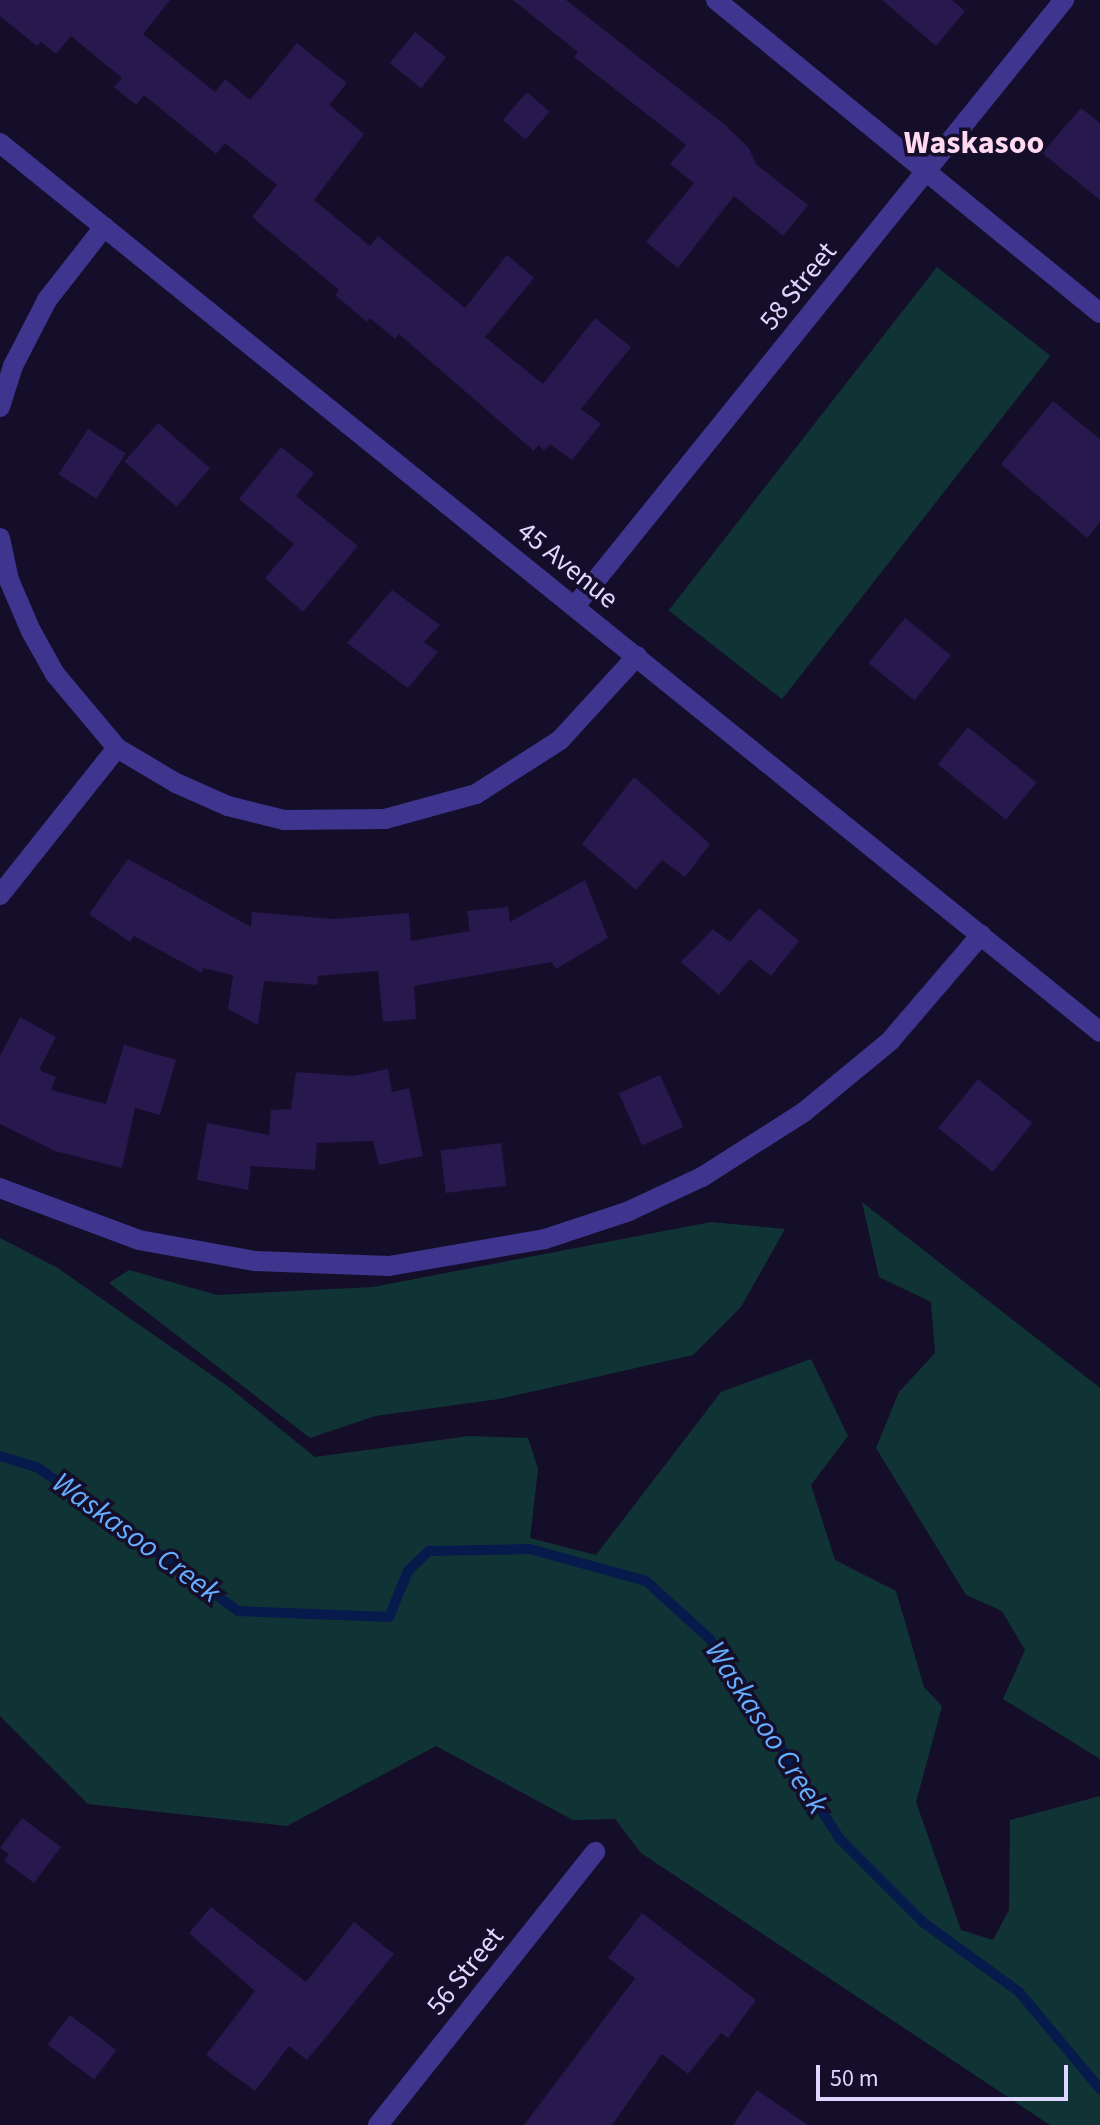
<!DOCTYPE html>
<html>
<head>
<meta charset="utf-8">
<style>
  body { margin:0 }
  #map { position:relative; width:1100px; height:2125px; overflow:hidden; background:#150e2a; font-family:"Source Sans 3",sans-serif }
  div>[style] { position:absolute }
  .green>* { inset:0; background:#103435; transform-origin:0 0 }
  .stream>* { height:10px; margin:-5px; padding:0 5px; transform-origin:5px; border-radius:5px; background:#061a4c }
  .building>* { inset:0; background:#27184d; transform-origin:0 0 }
  .minor>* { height:20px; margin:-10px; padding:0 10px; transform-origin:10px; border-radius:10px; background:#3f358e }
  span { translate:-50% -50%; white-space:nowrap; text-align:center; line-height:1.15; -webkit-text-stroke:7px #150e2a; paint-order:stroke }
  .street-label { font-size:28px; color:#dfd7ff }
  .water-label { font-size:30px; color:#65adff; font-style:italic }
  .quarter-label { font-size:32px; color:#ffd9ef; font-weight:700 }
  .scale { position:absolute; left:816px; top:2065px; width:252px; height:36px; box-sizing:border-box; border:4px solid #dfd7ff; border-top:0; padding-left:10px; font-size:24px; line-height:28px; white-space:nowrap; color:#dfd7ff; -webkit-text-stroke:6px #150e2a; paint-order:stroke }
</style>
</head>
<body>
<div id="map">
  <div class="green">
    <i style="left:937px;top:267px;width:144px;height:436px;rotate:38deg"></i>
    <i style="clip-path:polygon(862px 1202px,1100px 1388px,1100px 1759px,1003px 1699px,1025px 1650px,1002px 1611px,966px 1595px,876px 1448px,899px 1392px,935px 1353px,931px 1302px,879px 1277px)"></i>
    <i style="clip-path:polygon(711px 1222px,785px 1229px,741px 1307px,693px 1355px,499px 1399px,375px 1416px,310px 1438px,109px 1283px,129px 1270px,217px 1295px,373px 1287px)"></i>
    <i style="clip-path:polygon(0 1238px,56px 1267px,226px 1385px,315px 1457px,469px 1436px,528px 1438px,538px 1469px,530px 1538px,596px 1555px,721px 1392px,811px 1359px,848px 1436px,811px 1485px,835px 1560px,896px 1591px,924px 1687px,942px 1706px,916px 1802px,961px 1930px,993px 1940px,1009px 1910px,1010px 1820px,1100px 1796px,1100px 2125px,1050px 2125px,641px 1853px,615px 1819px,573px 1820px,436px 1746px,287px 1826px,88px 1804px,0 1716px)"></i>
  </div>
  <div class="stream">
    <i style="left:0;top:1456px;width:39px;rotate:17deg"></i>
    <i style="left:37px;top:1467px;width:247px;rotate:35.6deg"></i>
    <i style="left:238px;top:1611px;width:151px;rotate:2.3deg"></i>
    <i style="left:389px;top:1617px;width:50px;rotate:-67.6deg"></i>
    <i style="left:408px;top:1571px;width:29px;rotate:-44deg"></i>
    <i style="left:429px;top:1551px;width:101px;rotate:-1.1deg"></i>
    <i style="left:530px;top:1549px;width:120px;rotate:15.4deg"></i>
    <i style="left:646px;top:1581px;width:86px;rotate:42.2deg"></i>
    <i style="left:710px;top:1639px;width:237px;rotate:57deg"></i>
    <i style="left:839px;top:1838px;width:120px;rotate:45deg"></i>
    <i style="left:924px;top:1923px;width:117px;rotate:36deg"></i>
    <i style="left:1019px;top:1992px;width:126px;rotate:50.1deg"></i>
  </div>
  <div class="building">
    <i style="clip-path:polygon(0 0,170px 0,143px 34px,215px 92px,225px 79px,250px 100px,297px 43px,347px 83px,329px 105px,364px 134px,314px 200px,370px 246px,378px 236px,465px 308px,507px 255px,534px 278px,485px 337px,543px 384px,595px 318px,631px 347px,581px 409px,601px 424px,572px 460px,550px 444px,544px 450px,538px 445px,534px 451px,399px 334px,395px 339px,370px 318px,367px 322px,335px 295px,339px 290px,252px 217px,277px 185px,225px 143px,216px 154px,144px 95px,136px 105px,114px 87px,122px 78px,71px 36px,56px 54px,41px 42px,37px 46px,0 16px)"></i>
    <i style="clip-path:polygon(513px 0,566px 0,724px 124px,749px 148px,756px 164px,808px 205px,783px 236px,734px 196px,678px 268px,646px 242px,694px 183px,670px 164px,686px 145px,574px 57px,578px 52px)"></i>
    <i style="clip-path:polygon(882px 0,952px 0,965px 11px,936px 46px)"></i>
    <i style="left:415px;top:32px;width:40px;height:40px;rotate:39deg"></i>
    <i style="left:527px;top:92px;width:30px;height:37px;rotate:41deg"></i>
    <i style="clip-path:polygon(1081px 108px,1100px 123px,1100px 200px,1042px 153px)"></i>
    <i style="clip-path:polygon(1053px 401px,1100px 439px,1100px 522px,1087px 538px,1001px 464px)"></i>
    <i style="left:158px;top:423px;width:69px;height:51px;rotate:41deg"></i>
    <i style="left:88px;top:429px;width:45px;height:54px;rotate:33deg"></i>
    <i style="clip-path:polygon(281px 447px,314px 473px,296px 496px,358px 546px,303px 612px,265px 578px,294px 544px,239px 499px)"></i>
    <i style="clip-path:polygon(392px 590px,440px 625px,424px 642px,438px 652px,408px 688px,347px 643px)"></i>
    <i style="left:905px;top:618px;width:59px;height:58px;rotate:39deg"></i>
    <i style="left:968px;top:727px;width:88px;height:48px;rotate:39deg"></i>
    <i style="clip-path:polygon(634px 777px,710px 844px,685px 877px,662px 860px,636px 890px,582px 844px)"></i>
    <i style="clip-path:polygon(128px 859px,251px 927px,252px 912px,333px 919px,409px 913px,411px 941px,470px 931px,467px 911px,508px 907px,510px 922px,585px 880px,608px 938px,556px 969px,552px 962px,414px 986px,416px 1019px,383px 1022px,378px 971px,318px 976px,317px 985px,264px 981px,258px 1025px,228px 1009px,233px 975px,203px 968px,202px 973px,134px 936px,130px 942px,89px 914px)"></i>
    <i style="clip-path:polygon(759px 908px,799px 941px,771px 976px,750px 959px,719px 995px,681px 962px,713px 929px,730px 942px)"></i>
    <i style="clip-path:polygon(20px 1017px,56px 1037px,39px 1070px,56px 1077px,51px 1090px,106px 1104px,124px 1045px,176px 1060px,160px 1115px,135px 1108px,122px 1168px,55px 1151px,0 1124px,0 1056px)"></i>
    <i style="clip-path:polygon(388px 1069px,392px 1092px,409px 1088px,423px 1156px,379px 1165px,373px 1141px,317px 1143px,315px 1170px,251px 1166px,248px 1190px,197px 1180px,207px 1123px,269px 1135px,271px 1110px,291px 1109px,296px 1072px,353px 1076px)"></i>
    <i style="left:660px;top:1075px;width:57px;height:45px;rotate:66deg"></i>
    <i style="left:978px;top:1079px;width:70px;height:63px;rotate:39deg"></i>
    <i style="left:501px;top:1143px;width:43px;height:61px;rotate:83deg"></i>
    <i style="clip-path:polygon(22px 1818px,61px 1847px,34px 1883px,4px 1861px,9px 1854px,0 1848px)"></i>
    <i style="clip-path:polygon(211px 1907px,306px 1982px,354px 1922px,394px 1954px,307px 2060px,289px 2046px,255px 2091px,206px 2055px,255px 1991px,189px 1933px)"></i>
    <i style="clip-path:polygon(642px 1913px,756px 2000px,728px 2038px,721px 2033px,688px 2074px,662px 2054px,612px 2125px,524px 2125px,635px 1978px,608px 1958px)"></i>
    <i style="left:70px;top:2015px;width:58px;height:37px;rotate:37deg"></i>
    <i style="clip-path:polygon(757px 2090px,808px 2125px,733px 2125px)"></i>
  </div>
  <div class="minor">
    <i style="left:716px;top:0;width:495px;rotate:39.2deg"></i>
    <i style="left:0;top:143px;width:1414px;rotate:38.94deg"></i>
    <i style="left:0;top:407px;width:43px;rotate:-72.4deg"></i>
    <i style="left:13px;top:366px;width:74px;rotate:-62.7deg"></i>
    <i style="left:47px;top:300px;width:93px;rotate:-52deg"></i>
    <i style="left:0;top:538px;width:43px;rotate:77.9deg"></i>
    <i style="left:9px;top:580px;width:56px;rotate:66.7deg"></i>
    <i style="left:31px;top:631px;width:49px;rotate:60.8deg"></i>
    <i style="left:55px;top:674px;width:97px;rotate:50deg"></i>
    <i style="left:117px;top:748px;width:69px;rotate:30.7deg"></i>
    <i style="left:176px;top:783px;width:57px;rotate:23.9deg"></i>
    <i style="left:228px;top:806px;width:58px;rotate:14deg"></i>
    <i style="left:284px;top:820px;width:101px;rotate:-0.6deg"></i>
    <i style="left:385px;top:819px;width:94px;rotate:-15.4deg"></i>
    <i style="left:476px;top:794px;width:100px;rotate:-32.7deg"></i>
    <i style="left:560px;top:740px;width:114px;rotate:-47.5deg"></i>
    <i style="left:575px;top:606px;width:779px;rotate:-51.1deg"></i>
    <i style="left:0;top:895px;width:188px;rotate:-51.5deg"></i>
    <i style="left:0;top:1188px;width:148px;rotate:20.5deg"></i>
    <i style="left:139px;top:1240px;width:118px;rotate:10.3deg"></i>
    <i style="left:255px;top:1261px;width:134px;rotate:2.1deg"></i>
    <i style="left:389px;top:1266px;width:158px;rotate:-9.8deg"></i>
    <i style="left:545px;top:1239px;width:89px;rotate:-18.4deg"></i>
    <i style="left:629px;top:1211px;width:81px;rotate:-25deg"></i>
    <i style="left:702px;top:1177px;width:121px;rotate:-32.5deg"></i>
    <i style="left:804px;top:1112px;width:112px;rotate:-39.5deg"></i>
    <i style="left:890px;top:1041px;width:140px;rotate:-49.4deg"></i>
    <i style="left:378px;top:2125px;width:349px;rotate:-51.5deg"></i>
  </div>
  <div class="street-label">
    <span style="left:798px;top:286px;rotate:-51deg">58 Street</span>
    <span style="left:568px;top:565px;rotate:39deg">45 Avenue</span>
    <span style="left:465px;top:1971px;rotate:-51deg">56 Street</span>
  </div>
  <div class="water-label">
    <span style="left:136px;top:1538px;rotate:36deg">Waskasoo Creek</span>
    <span style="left:766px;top:1728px;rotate:57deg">Waskasoo Creek</span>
  </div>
  <div class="quarter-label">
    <span style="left:974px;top:143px">Waskasoo</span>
  </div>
  <div class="scale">50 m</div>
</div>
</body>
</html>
